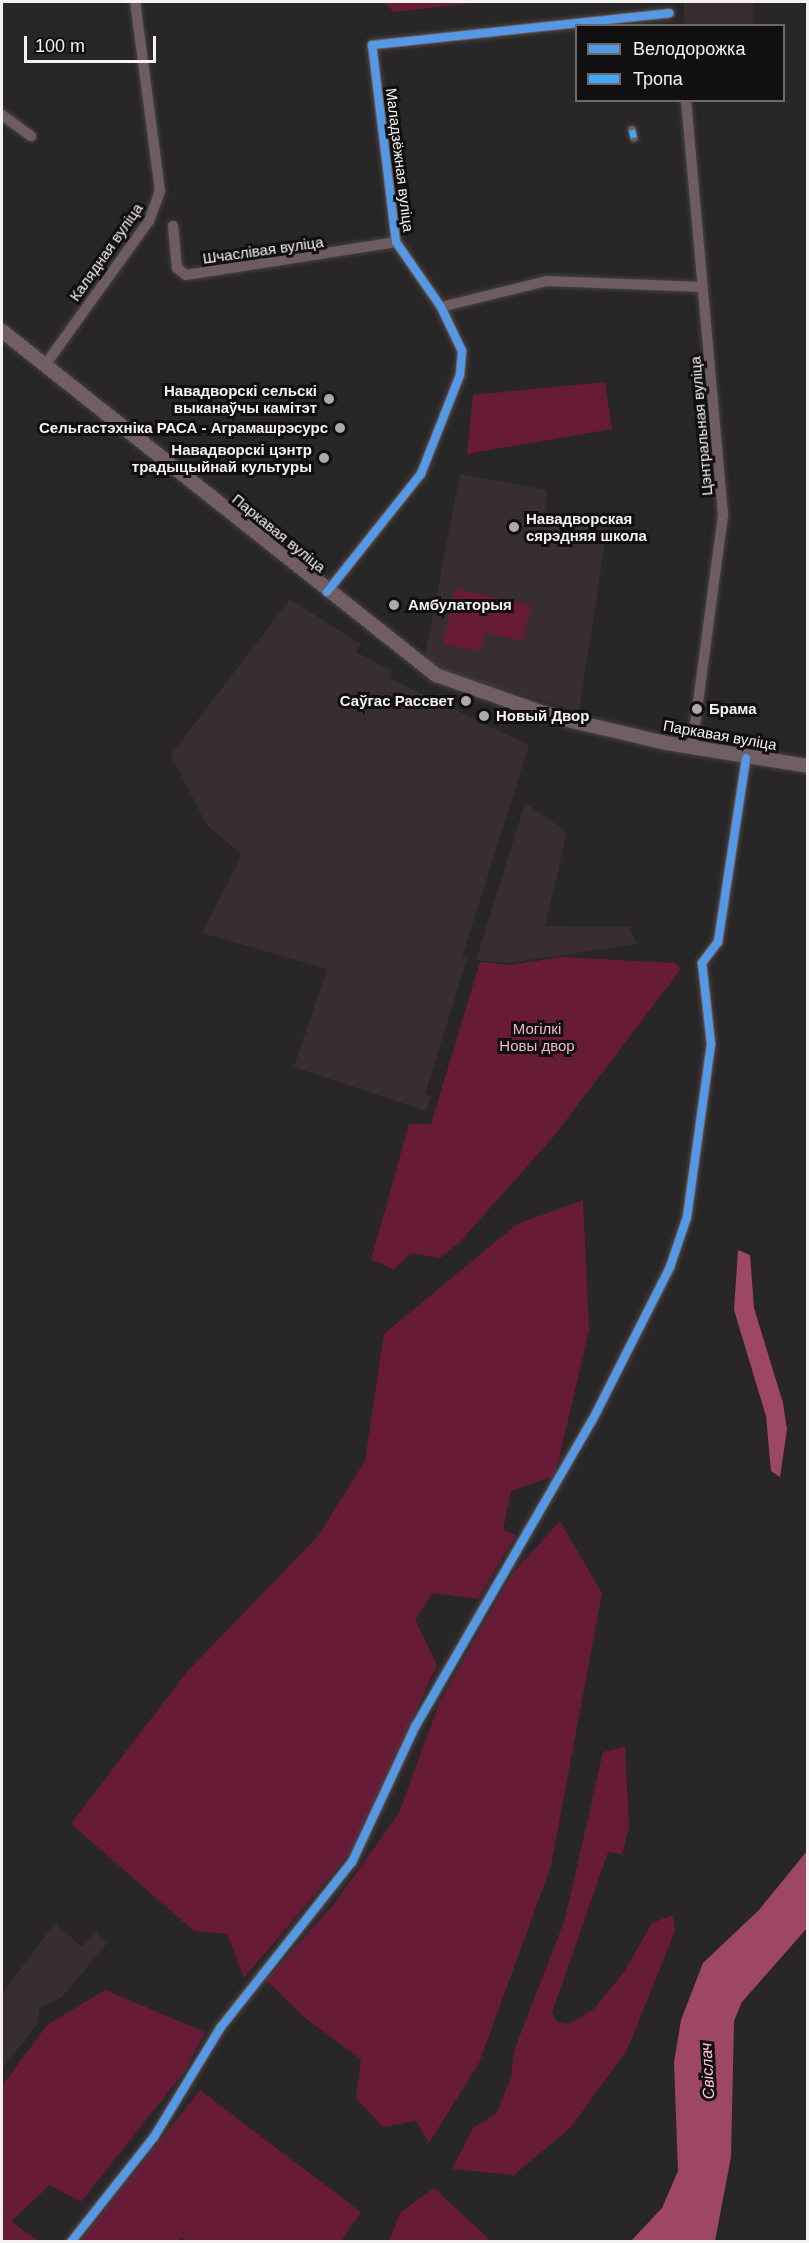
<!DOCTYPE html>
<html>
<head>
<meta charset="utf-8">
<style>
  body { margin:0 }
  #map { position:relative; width:809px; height:2243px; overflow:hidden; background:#292627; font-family:Helvetica,sans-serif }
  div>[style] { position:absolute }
  .built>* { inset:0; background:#382e30; transform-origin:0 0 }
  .green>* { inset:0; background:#681b37 }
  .water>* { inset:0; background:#9e4762 }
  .roads { filter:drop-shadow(0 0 2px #454343) drop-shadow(0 0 2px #454343) }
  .pedestrian>* { height:8px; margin:-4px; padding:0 4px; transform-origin:4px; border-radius:4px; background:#6e5c61 }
  .minor>* { height:10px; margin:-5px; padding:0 5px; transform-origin:5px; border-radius:5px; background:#6e5c61 }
  .secondary>* { height:14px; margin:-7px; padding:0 7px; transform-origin:7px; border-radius:7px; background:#705e63 }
  .quiet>* { height:6px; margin-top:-3px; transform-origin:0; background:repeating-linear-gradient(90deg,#3fa9f5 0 12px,transparent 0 18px) }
  .cycleway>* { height:8px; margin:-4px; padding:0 4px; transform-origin:4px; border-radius:4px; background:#5399e6 }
  .dots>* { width:16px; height:16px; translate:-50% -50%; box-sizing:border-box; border:3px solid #110f0f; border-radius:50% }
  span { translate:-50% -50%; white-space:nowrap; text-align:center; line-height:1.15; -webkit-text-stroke:6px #110f0f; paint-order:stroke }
  .street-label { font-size:15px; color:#f4f1f1 }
  .poi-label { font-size:15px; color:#f4f1f1; font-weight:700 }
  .right { translate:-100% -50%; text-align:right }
  .left { translate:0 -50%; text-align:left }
  .park-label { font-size:15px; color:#efbac6 }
  .water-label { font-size:16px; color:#ffc9d6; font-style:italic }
  .frame { position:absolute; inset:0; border:3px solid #f4f1f1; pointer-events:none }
  .legend { position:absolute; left:575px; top:24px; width:210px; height:78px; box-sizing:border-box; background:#110f0f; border:2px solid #6c6969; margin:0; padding:8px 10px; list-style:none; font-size:18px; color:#f4f1f1 }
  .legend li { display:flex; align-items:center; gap:12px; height:30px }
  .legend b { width:30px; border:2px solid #6c6969 }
  .scale { position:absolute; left:24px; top:36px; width:132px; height:27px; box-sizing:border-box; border:3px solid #f4f1f1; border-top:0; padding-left:8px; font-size:18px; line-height:21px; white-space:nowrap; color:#f4f1f1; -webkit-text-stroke:4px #110f0f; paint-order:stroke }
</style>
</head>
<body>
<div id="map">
  <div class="built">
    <i style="left:684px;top:2px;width:69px;height:23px"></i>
    <i style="clip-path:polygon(460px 474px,547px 490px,545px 521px,607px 530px,579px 711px,423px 666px)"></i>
    <i style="clip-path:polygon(290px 599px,360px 644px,356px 652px,392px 671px,389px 678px,529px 745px,462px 957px,467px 959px,425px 1094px,431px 1096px,426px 1111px,294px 1067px,327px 969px,202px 933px,242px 855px,206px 824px,171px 755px)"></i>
    <i style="clip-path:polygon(525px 803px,567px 832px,545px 926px,629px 927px,637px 944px,508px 963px,476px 960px)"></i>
    <i style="clip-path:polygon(55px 1923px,82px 1947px,96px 1932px,108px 1942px,62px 1997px,40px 2008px,37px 2024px,2px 2069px,2px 1994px)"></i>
  </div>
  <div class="green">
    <i style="clip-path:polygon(383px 2px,481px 2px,394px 12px)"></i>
    <i style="clip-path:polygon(605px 382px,612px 429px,467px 454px,473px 395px)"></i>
    <i style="clip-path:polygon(455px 589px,531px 605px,523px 641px,484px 633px,480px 651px,443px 644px)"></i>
    <i style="clip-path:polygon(562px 957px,675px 963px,681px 969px,554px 1136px,459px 1243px,440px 1258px,411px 1253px,394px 1269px,371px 1260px,409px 1124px,431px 1124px,480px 962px,510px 965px)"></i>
    <i style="clip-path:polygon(583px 1200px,589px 1330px,555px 1476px,511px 1491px,503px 1530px,516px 1535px,478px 1599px,433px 1593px,415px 1619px,437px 1665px,350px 1853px,244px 1978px,227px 1934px,194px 1931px,71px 1824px,186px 1673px,318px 1536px,365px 1461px,384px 1334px,517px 1224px)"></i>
    <i style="clip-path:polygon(560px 1521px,602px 1593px,551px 1866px,479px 2063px,429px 2143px,416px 2121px,383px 2127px,356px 2098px,361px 2059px,305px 2018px,266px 1980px,334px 1904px,399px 1813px,439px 1703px,512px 1574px)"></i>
    <i style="clip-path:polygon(625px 1747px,629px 1827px,622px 1854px,608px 1852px,552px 2013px,557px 2022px,569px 2024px,594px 2009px,624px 1972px,652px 1923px,673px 1915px,675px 1931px,627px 2050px,571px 2127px,514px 2175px,452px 2169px,473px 2128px,497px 2113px,511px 2077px,514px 2051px,565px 1919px,603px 1752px)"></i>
    <i style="clip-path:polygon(105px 1990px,205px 2032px,185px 2071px,81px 2202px,50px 2185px,11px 2221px,38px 2241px,2px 2241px,2px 2086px,47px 2025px)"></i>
    <i style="clip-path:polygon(200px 2090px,361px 2212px,341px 2241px,187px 2242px,181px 2237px,177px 2242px,80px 2241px)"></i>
    <i style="clip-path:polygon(434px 2188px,491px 2241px,389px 2241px,400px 2213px)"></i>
  </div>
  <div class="water">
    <i style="clip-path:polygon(738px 1250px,750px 1255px,754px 1308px,783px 1403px,787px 1429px,780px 1477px,771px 1471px,766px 1416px,734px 1310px)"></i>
    <i style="clip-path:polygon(807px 1851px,807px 1928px,742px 2002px,734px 2021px,731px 2157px,715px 2241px,631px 2241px,662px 2208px,678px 2171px,674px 2062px,681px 2020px,703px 1963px,759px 1910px)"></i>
  </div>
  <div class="roads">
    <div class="pedestrian">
      <i style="left:632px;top:130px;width:8px;rotate:76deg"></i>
    </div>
    <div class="minor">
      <i style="left:686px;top:100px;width:417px;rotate:84.9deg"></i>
      <i style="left:723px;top:515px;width:235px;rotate:97.6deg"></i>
      <i style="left:2px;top:115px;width:36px;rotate:36deg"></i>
      <i style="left:173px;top:226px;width:42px;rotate:84.6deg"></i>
      <i style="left:177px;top:268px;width:11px;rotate:38deg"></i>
      <i style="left:186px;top:275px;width:213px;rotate:-8.9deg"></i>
      <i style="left:441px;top:307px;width:109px;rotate:-13.8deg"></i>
      <i style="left:547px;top:281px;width:155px;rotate:2.2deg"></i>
      <i style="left:45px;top:365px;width:178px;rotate:-54.2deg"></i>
      <i style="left:149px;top:221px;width:32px;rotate:-70deg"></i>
      <i style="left:160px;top:191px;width:191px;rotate:-97.5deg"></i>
      <i style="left:327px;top:592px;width:151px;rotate:-51.5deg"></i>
      <i style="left:421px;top:474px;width:106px;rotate:-68.5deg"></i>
      <i style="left:460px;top:375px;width:24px;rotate:-85deg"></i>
      <i style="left:462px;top:351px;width:49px;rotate:-115.5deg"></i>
      <i style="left:441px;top:307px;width:79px;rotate:-124.7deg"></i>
      <i style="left:396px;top:242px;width:198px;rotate:-96.9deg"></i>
      <i style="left:372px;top:45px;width:299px;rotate:-6.1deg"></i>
      <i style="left:71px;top:2242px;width:134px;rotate:-51.7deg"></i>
      <i style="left:154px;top:2137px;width:129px;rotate:-58.7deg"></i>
      <i style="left:221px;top:2027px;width:211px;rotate:-51.6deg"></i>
      <i style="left:352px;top:1862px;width:149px;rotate:-65deg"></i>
      <i style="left:415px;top:1727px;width:354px;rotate:-60deg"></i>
      <i style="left:592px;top:1421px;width:173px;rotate:-63.1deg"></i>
      <i style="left:670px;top:1267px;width:53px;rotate:-71.2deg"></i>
      <i style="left:687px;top:1217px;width:175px;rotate:-82.1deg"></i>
      <i style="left:711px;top:1044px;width:81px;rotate:-96.3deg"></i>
      <i style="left:702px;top:963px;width:26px;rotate:-53deg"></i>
      <i style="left:718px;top:942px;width:186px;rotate:-81.3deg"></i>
    </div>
    <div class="secondary">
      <i style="left:2px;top:331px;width:554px;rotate:38.4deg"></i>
      <i style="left:436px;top:675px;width:126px;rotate:19.4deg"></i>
      <i style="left:555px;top:717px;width:114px;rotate:13.2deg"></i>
      <i style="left:666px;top:743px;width:144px;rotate:9.2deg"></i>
    </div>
  </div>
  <div class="quiet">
    <i style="left:632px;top:130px;width:8px;rotate:76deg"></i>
  </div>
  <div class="cycleway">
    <i style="left:327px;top:592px;width:151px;rotate:-51.5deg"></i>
    <i style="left:421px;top:474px;width:106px;rotate:-68.5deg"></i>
    <i style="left:460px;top:375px;width:24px;rotate:-85deg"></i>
    <i style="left:462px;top:351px;width:49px;rotate:-115.5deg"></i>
    <i style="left:441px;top:307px;width:79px;rotate:-124.7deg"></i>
    <i style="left:396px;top:242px;width:198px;rotate:-96.9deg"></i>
    <i style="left:372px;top:45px;width:299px;rotate:-6.1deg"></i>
    <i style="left:71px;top:2242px;width:134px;rotate:-51.7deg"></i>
    <i style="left:154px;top:2137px;width:129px;rotate:-58.7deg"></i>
    <i style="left:221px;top:2027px;width:211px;rotate:-51.6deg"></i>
    <i style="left:352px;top:1862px;width:149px;rotate:-65deg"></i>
    <i style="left:415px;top:1727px;width:354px;rotate:-60deg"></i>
    <i style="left:592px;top:1421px;width:173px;rotate:-63.1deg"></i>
    <i style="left:670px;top:1267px;width:53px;rotate:-71.2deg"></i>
    <i style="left:687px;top:1217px;width:175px;rotate:-82.1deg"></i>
    <i style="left:711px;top:1044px;width:81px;rotate:-96.3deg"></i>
    <i style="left:702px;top:963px;width:26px;rotate:-53deg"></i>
    <i style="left:718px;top:942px;width:186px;rotate:-81.3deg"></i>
  </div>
  <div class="dots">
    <i style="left:329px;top:399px;background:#adaaaa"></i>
    <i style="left:340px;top:428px;background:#adaaaa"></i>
    <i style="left:324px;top:458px;background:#adaaaa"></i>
    <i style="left:514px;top:527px;background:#adaaaa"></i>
    <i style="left:394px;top:605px;background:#adaaaa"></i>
    <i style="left:466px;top:701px;background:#adaaaa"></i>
    <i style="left:697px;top:709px;background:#adaaaa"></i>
    <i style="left:484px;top:716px;background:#adaaaa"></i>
  </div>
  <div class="street-label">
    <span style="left:400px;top:160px;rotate:83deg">Маладзёжная вуліца</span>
    <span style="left:263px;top:250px;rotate:-8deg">Шчаслівая вуліца</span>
    <span style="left:106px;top:252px;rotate:-55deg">Калядная вуліца</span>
    <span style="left:701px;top:426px;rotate:-95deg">Цэнтральная вуліца</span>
    <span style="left:279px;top:533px;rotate:39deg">Паркавая вуліца</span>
    <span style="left:720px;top:735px;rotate:10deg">Паркавая вуліца</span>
  </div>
  <div class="poi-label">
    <span class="right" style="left:317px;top:399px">Навадворскі сельскі<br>выканаўчы камітэт</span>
    <span class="right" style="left:328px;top:428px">Сельгастэхніка РАСА - Аграмашрэсурс</span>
    <span class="right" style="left:312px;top:458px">Навадворскі цэнтр<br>традыцыйнай культуры</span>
    <span class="left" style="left:526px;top:527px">Навадворская<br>сярэдняя школа</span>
    <span class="left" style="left:408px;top:605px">Амбулаторыя</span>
    <span class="right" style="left:454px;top:701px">Саўгас Рассвет</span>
    <span class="left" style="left:709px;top:709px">Брама</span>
    <span class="left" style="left:496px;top:716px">Новый Двор</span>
  </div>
  <div class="park-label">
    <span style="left:537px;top:1037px">Могілкі<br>Новы двор</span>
  </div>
  <div class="water-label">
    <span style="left:708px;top:2071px;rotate:-93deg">Свіслач</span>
  </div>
  <div class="frame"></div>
  <ul class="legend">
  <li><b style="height:8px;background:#5399e6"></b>Велодорожка</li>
  <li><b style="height:8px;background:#3fa9f5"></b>Тропа</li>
  </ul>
  <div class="scale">100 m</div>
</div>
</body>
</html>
